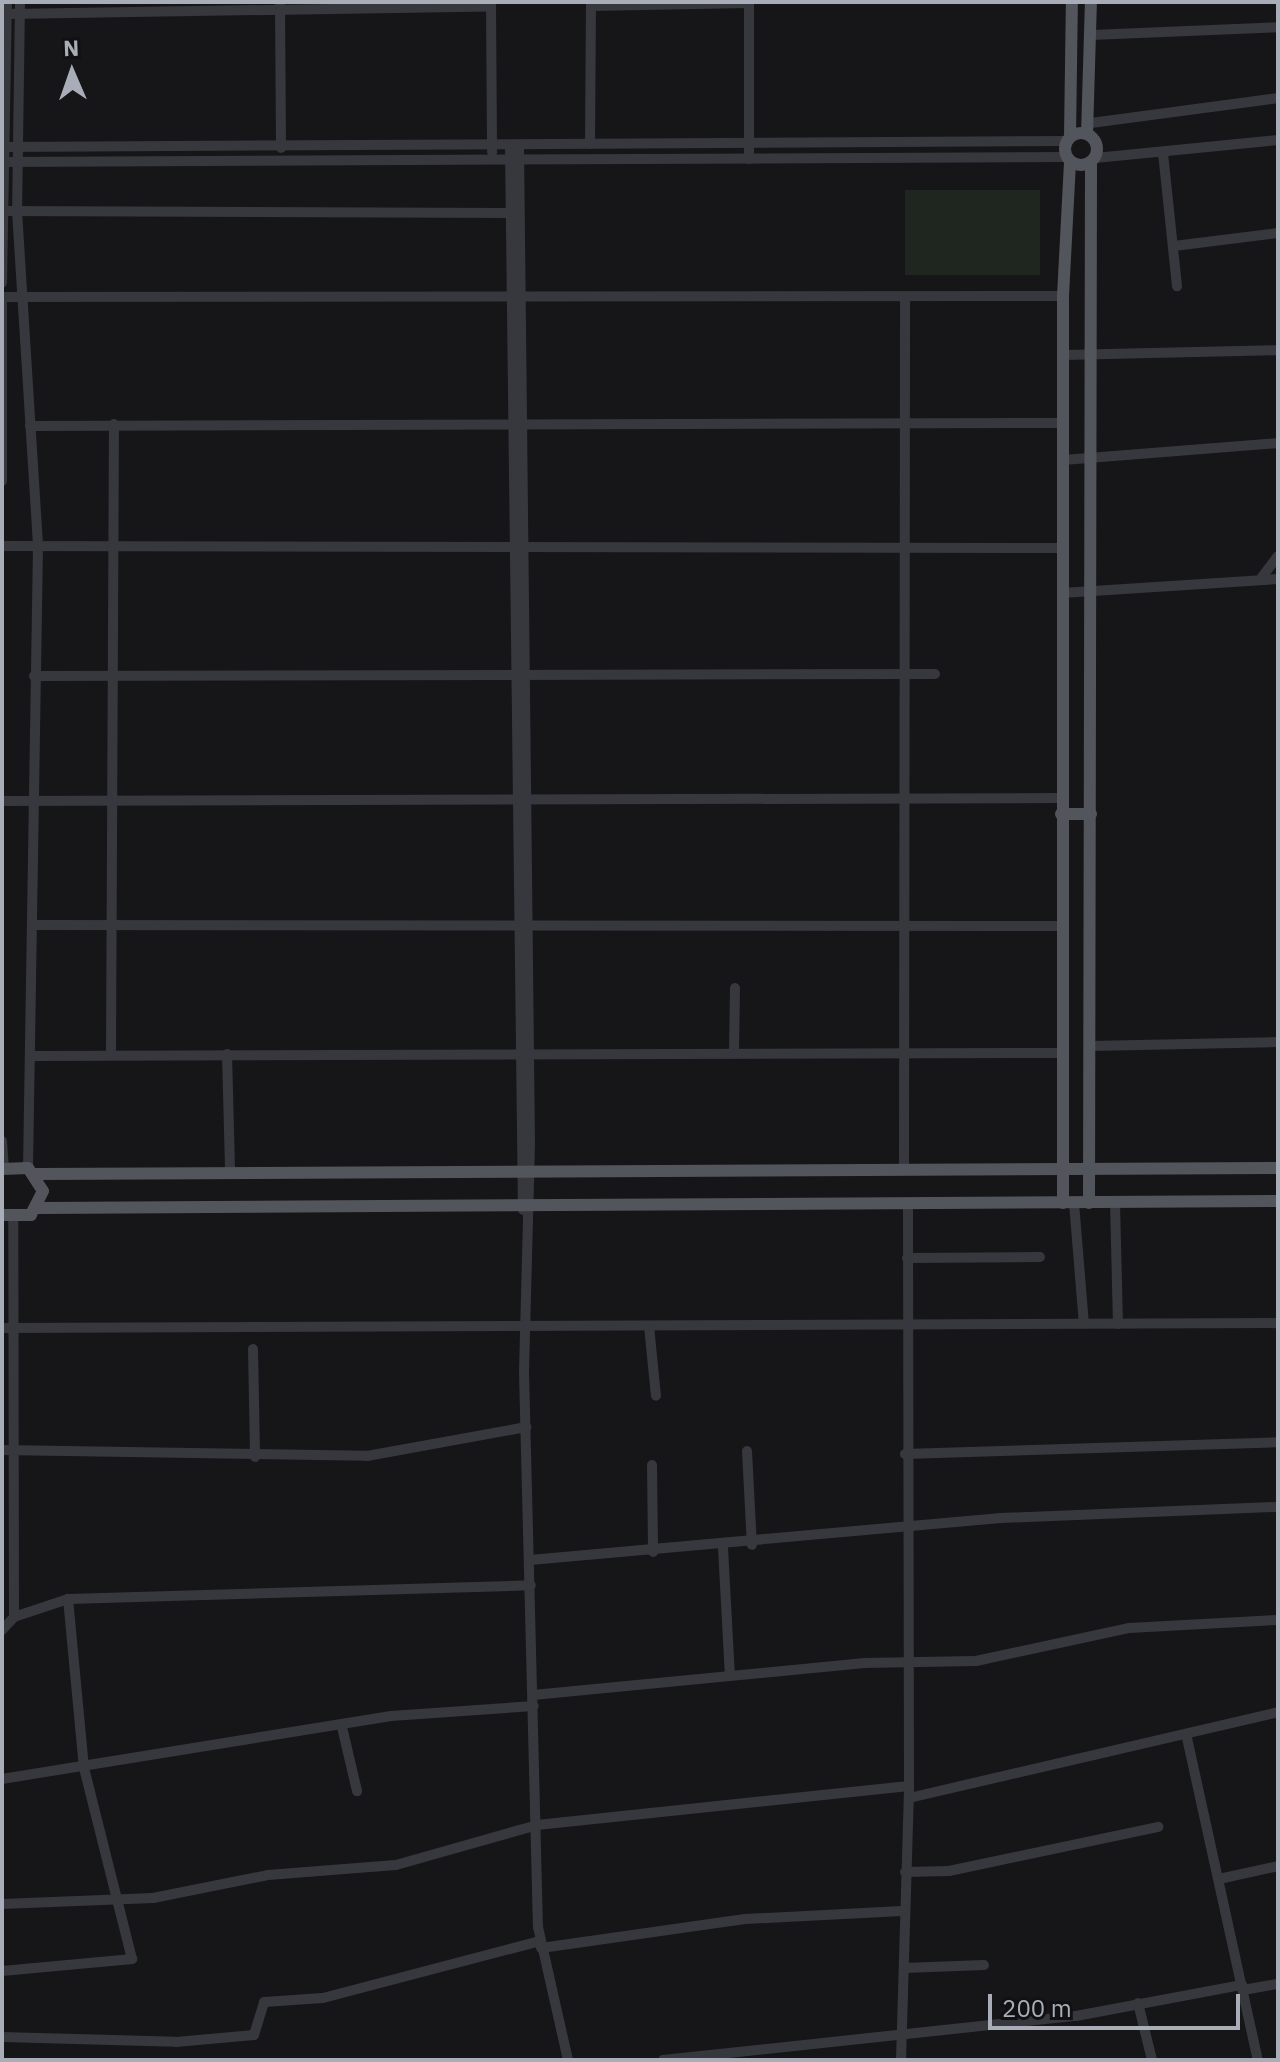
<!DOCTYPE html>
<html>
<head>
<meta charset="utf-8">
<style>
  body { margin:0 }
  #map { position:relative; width:1280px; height:2062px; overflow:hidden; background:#161618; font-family:"IBM Plex Sans",sans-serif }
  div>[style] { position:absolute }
  .green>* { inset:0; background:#1e261f; transform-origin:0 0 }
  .minor>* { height:10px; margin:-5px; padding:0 5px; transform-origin:5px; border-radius:5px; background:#37383d }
  .major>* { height:12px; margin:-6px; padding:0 6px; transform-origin:6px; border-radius:6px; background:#53555c }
  .major>.ring { margin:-6px; padding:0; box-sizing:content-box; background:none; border:12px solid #53555c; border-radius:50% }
  span { translate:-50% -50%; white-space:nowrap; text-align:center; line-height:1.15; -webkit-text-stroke:8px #111113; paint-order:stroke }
  .frame { position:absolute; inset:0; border:4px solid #a8adb8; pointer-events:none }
  .north { position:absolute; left:32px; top:32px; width:80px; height:80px; -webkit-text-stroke:6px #111113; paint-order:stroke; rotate:358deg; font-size:22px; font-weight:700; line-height:32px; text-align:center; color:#a8adb8 }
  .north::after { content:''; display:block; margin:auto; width:28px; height:36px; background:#a8adb8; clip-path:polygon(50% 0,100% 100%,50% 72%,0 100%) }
  .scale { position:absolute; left:988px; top:1994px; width:252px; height:36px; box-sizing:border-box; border:4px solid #a8adb8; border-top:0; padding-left:10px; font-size:24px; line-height:28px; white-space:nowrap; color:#a8adb8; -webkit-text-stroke:6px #111113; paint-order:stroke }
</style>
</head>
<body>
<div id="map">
  <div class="green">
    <i style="left:1040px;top:190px;width:85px;height:135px;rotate:90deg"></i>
  </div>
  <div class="minor">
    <i style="left:20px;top:2px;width:209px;rotate:90.8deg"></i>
    <i style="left:17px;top:211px;width:336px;rotate:86.4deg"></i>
    <i style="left:38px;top:546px;width:622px;rotate:90.92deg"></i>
    <i style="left:280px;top:2px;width:146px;rotate:89.6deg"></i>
    <i style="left:491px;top:2px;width:150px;rotate:89.6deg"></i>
    <i style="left:749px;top:2px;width:157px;rotate:90deg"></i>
    <i style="left:591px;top:6px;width:158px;rotate:-1.1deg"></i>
    <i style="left:8px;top:14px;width:483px;rotate:-0.9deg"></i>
    <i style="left:1091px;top:35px;width:187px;rotate:-2.4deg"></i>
    <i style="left:1091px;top:123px;width:189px;rotate:-7.6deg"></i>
    <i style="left:590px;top:144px;width:142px;rotate:-89.6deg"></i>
    <i style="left:2px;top:147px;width:1065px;rotate:-0.32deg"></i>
    <i style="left:510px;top:147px;width:1063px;rotate:89.3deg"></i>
    <i style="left:519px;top:147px;width:996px;rotate:89.37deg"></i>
    <i style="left:530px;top:1143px;width:229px;rotate:91.5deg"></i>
    <i style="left:524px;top:1372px;width:555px;rotate:88.56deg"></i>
    <i style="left:538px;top:1927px;width:136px;rotate:77.3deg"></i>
    <i style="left:1163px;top:153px;width:134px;rotate:84deg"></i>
    <i style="left:1095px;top:158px;width:184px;rotate:-5.6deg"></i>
    <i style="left:2px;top:162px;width:1065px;rotate:-0.27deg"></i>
    <i style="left:2px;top:211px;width:511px;rotate:0.22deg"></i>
    <i style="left:1174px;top:246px;width:105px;rotate:-7.1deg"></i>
    <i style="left:2px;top:283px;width:281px;rotate:-89deg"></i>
    <i style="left:2px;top:297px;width:1061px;rotate:-0.05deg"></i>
    <i style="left:2px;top:298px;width:183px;rotate:90deg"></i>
    <i style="left:1064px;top:355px;width:214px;rotate:-1.3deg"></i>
    <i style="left:30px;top:426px;width:1034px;rotate:-0.17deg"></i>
    <i style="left:1063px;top:460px;width:216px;rotate:-4.5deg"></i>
    <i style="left:2px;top:546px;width:1061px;rotate:0.11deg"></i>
    <i style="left:1262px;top:577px;width:26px;rotate:-53deg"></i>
    <i style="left:1062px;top:593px;width:216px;rotate:-3.7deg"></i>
    <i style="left:34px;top:676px;width:901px;rotate:-0.13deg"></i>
    <i style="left:2px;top:801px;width:1059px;rotate:-0.16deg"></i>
    <i style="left:36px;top:925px;width:1024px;rotate:0.06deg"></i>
    <i style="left:1090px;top:1046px;width:188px;rotate:-1.2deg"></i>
    <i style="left:734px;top:1052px;width:64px;rotate:-89.1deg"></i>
    <i style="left:111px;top:1054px;width:630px;rotate:-89.73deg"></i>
    <i style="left:227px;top:1054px;width:117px;rotate:88.5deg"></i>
    <i style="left:32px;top:1056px;width:1029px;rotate:-0.17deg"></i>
    <i style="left:2px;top:1141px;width:27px;rotate:86deg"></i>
    <i style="left:904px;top:1168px;width:869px;rotate:-89.93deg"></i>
    <i style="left:1115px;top:1202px;width:122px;rotate:88.6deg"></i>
    <i style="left:1074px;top:1203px;width:121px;rotate:85.3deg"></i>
    <i style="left:907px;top:1258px;width:133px;rotate:-0.4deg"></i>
    <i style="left:649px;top:1326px;width:70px;rotate:84.3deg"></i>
    <i style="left:2px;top:1328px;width:1276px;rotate:-0.22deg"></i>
    <i style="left:253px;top:1349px;width:108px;rotate:88.9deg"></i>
    <i style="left:2px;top:1450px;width:365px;rotate:0.9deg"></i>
    <i style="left:367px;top:1456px;width:162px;rotate:-10.3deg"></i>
    <i style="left:747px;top:1451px;width:94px;rotate:87deg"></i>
    <i style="left:905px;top:1454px;width:373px;rotate:-1.8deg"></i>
    <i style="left:652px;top:1465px;width:87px;rotate:89.3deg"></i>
    <i style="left:723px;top:1548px;width:128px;rotate:86.9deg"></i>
    <i style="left:530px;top:1560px;width:473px;rotate:-5.1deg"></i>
    <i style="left:1001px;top:1518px;width:277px;rotate:-2.3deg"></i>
    <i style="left:14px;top:1617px;width:57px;rotate:-18.4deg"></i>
    <i style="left:68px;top:1599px;width:463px;rotate:-1.7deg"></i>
    <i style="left:2px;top:1630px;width:18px;rotate:-47deg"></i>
    <i style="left:14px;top:1617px;width:398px;rotate:-90.1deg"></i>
    <i style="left:533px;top:1695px;width:333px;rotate:-5.5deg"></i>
    <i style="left:864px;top:1663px;width:112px;rotate:-1deg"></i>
    <i style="left:976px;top:1661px;width:157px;rotate:-12.2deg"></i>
    <i style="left:1129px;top:1628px;width:149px;rotate:-3.1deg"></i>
    <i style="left:342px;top:1727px;width:66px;rotate:76.8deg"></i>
    <i style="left:1187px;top:1738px;width:330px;rotate:77.6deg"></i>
    <i style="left:2px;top:1779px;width:394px;rotate:-9.2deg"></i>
    <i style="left:391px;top:1716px;width:143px;rotate:-4deg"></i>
    <i style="left:909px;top:1798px;width:379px;rotate:-13.1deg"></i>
    <i style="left:905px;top:1872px;width:44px;rotate:-1.3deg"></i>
    <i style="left:949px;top:1871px;width:214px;rotate:-11.9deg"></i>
    <i style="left:1219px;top:1879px;width:60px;rotate:-12.4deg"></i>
    <i style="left:2px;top:1904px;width:151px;rotate:-2.3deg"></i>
    <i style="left:153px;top:1898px;width:117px;rotate:-11.3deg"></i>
    <i style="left:268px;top:1875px;width:128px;rotate:-4.5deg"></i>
    <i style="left:396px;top:1865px;width:147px;rotate:-15.8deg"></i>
    <i style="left:537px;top:1825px;width:374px;rotate:-6deg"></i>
    <i style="left:541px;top:1948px;width:206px;rotate:-8.1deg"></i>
    <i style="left:745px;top:1919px;width:157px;rotate:-2.9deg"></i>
    <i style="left:904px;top:1968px;width:80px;rotate:-2.1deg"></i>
    <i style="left:2px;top:1971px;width:131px;rotate:-5.3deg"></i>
    <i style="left:132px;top:1959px;width:197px;rotate:-104.1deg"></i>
    <i style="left:84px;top:1768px;width:170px;rotate:-95.4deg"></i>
    <i style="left:1243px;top:1990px;width:36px;rotate:-10deg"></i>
    <i style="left:1138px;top:2003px;width:59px;rotate:76.2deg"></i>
    <i style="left:2px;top:2037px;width:174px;rotate:1.6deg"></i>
    <i style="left:176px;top:2042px;width:78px;rotate:-5.1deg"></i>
    <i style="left:254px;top:2035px;width:34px;rotate:-73deg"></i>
    <i style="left:264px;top:2002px;width:59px;rotate:-3.9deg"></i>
    <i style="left:323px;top:1998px;width:224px;rotate:-14.7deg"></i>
    <i style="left:663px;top:2060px;width:415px;rotate:-6.1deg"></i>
    <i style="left:1076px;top:2016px;width:169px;rotate:-10.6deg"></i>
    <i style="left:901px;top:2060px;width:274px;rotate:-88.3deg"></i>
    <i style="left:909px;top:1786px;width:581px;rotate:-90.1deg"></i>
  </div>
  <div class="major">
    <i class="ring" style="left:1065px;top:133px;width:20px;height:20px"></i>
    <i style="left:1087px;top:134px;width:132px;rotate:-88.3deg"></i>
    <i style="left:1070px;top:137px;width:135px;rotate:-89.2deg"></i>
    <i style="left:1061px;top:814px;width:30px"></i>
    <i style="left:2px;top:1169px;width:26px;rotate:-2deg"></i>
    <i style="left:28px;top:1168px;width:27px;rotate:57deg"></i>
    <i style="left:43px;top:1191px;width:27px;rotate:117deg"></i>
    <i style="left:31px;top:1215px;width:29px;rotate:180deg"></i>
    <i style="left:36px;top:1174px;width:1242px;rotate:-0.28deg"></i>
    <i style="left:1063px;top:1203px;width:907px;rotate:-90deg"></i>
    <i style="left:1063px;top:296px;width:135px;rotate:-87deg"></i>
    <i style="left:1089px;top:1203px;width:1041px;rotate:-89.89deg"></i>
    <i style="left:37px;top:1208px;width:1241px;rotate:-0.32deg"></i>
  </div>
  <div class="frame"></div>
  <div class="north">N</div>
  <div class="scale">200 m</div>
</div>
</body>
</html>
